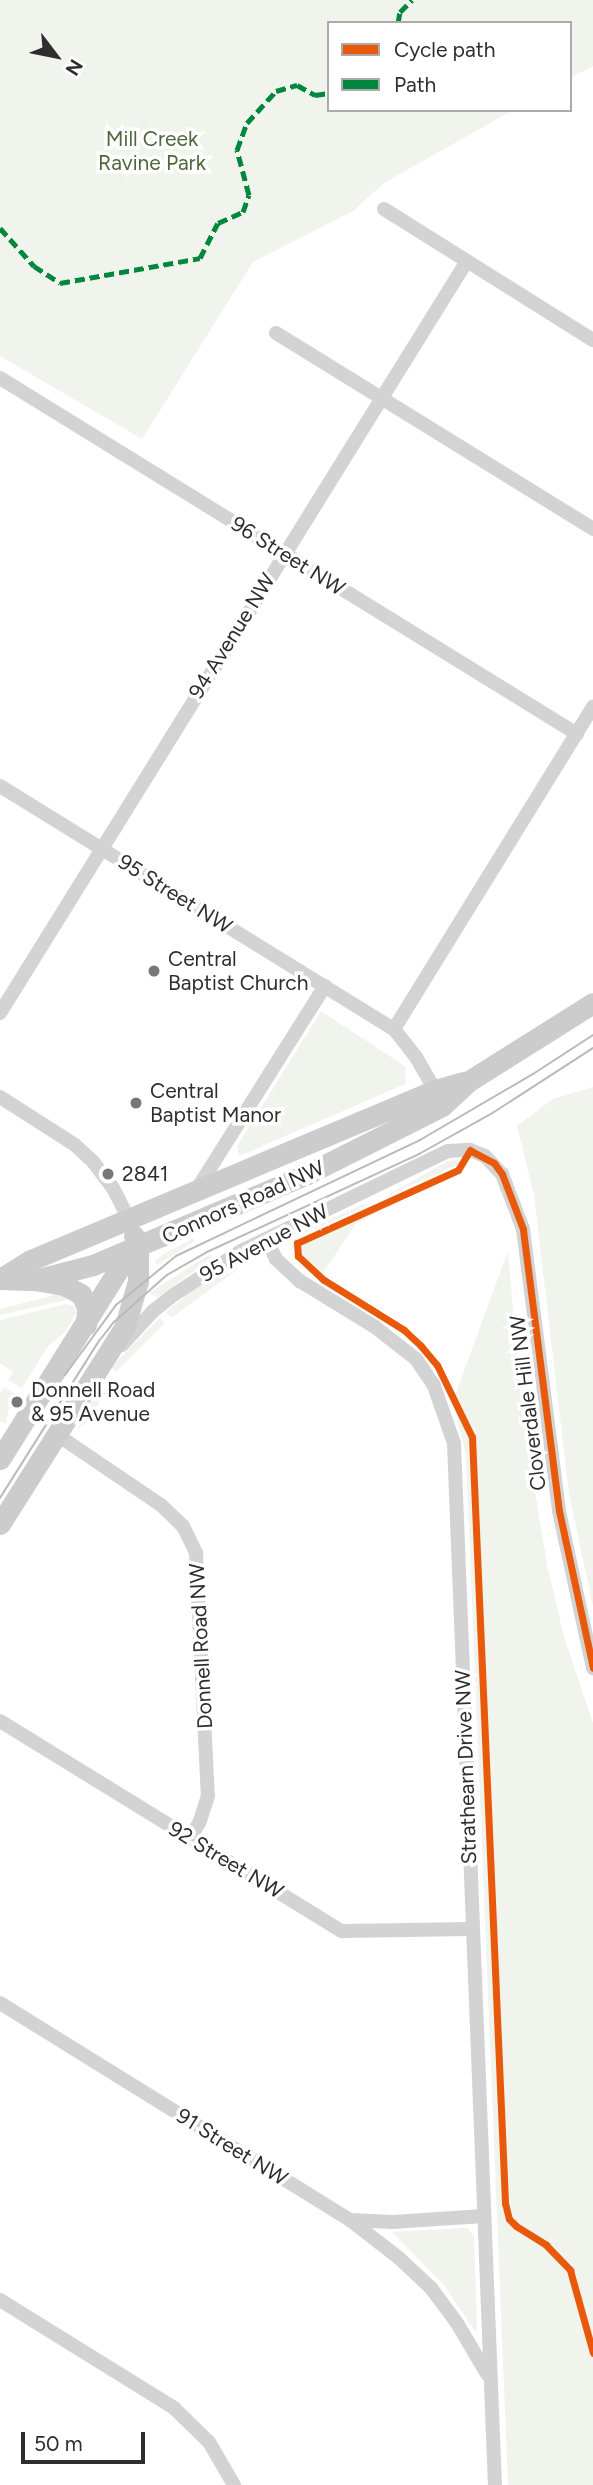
<!DOCTYPE html>
<html>
<head>
<meta charset="utf-8">
<style>
  body { margin:0 }
  #map { position:relative; width:593px; height:2485px; overflow:hidden; background:#fff; font-family:Figtree,sans-serif }
  div>[style] { position:absolute }
  .green>* { inset:0; background:#f0f4ec; transform-origin:0 0 }
  .street>* { height:14px; margin:-7px; padding:0 7px; transform-origin:7px; border-radius:7px; background:#d3d3d3 }
  .secondary>* { height:21px; margin:-10.5px; padding:0 10.5px; transform-origin:10.5px; border-radius:10.5px; background:#ccc }
  .tram>* { height:2px; margin:-1px; padding:0 1px; transform-origin:1px; border-radius:1px; background:#bababa }
  .quiet>* { height:5px; margin-top:-2.5px; transform-origin:0; background:repeating-linear-gradient(90deg,#00873e 0 10px,transparent 0 15px) }
  .cycleway>* { height:7px; margin:-3.5px; padding:0 3.5px; transform-origin:3.5px; border-radius:3.5px; background:#e8590c }
  .dots>* { width:19px; height:19px; translate:-50% -50%; box-sizing:border-box; border:4px solid #fff; border-radius:50% }
  span { translate:-50% -50%; white-space:nowrap; text-align:center; line-height:1.15; -webkit-text-stroke:7px #fff; paint-order:stroke }
  .park-label { font-size:21px; color:#4d683d }
  .street-label { font-size:21px; color:#2e2e2e }
  .poi-label { font-size:21px; color:#2e2e2e }
  .left { translate:0 -50%; text-align:left }
  .legend { position:absolute; left:327px; top:21px; width:245px; height:91px; box-sizing:border-box; background:#fff; border:2px solid #ababab; margin:0; padding:9px 12px; list-style:none; font-size:21px; color:#2e2e2e }
  .legend li { display:flex; align-items:center; gap:14px; height:35px }
  .legend b { width:35px; border:2px solid #ababab }
  .north { position:absolute; left:21px; top:21px; width:70px; height:70px; -webkit-text-stroke:5px #fff; paint-order:stroke; rotate:122deg; font-size:19px; font-weight:700; line-height:28px; text-align:center; color:#2e2e2e }
  .north::after { content:''; display:block; margin:auto; width:24px; height:32px; background:#2e2e2e; clip-path:polygon(50% 0,100% 100%,50% 72%,0 100%) }
  .scale { position:absolute; left:21px; top:2432px; width:124px; height:32px; box-sizing:border-box; border:4px solid #2e2e2e; border-top:0; padding-left:9px; font-size:21px; line-height:24px; white-space:nowrap; color:#2e2e2e; -webkit-text-stroke:5px #fff; paint-order:stroke }
</style>
</head>
<body>
<div id="map">
  <div class="green">
    <i style="clip-path:polygon(0 0,593px 0,593px 66px,570px 78px,570px 23px,329px 23px,329px 110px,513px 110px,384px 183px,353px 211px,253px 262px,142px 439px,0 356px)"></i>
    <i style="clip-path:polygon(321px 1011px,406px 1067px,405px 1084px,239px 1156px,237px 1146px)"></i>
    <i style="clip-path:polygon(593px 1087px,593px 1606px,569px 1494px,534px 1195px,517px 1126px,553px 1099px)"></i>
    <i style="clip-path:polygon(462px 1160px,457px 1165px,384px 1197px,448px 1161px)"></i>
    <i style="clip-path:polygon(364px 1204px,370px 1204px,297px 1237px,305px 1231px)"></i>
    <i style="clip-path:polygon(376px 1211px,379px 1212px,356px 1223px,323px 1273px,303px 1258px,299px 1248px,304px 1243px)"></i>
    <i style="clip-path:polygon(194px 1238px,195px 1241px,157px 1265px,155px 1262px,162px 1255px)"></i>
    <i style="clip-path:polygon(508px 1251px,522px 1413px,547px 1564px,564px 1637px,593px 1723px,593px 2485px,508px 2485px,466px 1456px,453px 1401px)"></i>
    <i style="clip-path:polygon(210px 1254px,212px 1258px,158px 1297px,149px 1293px)"></i>
    <i style="clip-path:polygon(237px 1265px,237px 1270px,171px 1318px,166px 1312px,190px 1292px)"></i>
    <i style="clip-path:polygon(58px 1294px,70px 1299px,0 1315px,0 1309px)"></i>
    <i style="clip-path:polygon(66px 1304px,74px 1306px,76px 1313px,65px 1332px,48px 1346px,22px 1388px,8px 1380px,13px 1372px,0 1363px,0 1320px)"></i>
    <i style="left:160px;top:1318px;width:7px;height:69px;rotate:45deg"></i>
    <i style="clip-path:polygon(4px 1387px,17px 1395px,8px 1411px,6px 1424px,0 1421px,0 1393px)"></i>
    <i style="clip-path:polygon(100px 1389px,106px 1393px,85px 1424px,79px 1428px,80px 1418px)"></i>
    <i style="clip-path:polygon(461px 2228px,468px 2228px,474px 2237px,477px 2329px,475px 2331px,443px 2284px,392px 2232px)"></i>
  </div>
  <div class="street">
    <i style="left:384px;top:209px;width:247px;rotate:32.1deg"></i>
    <i style="left:276px;top:333px;width:373px;rotate:31.7deg"></i>
    <i style="left:0;top:378px;width:678px;rotate:31.67deg"></i>
    <i style="left:0;top:786px;width:463px;rotate:31.7deg"></i>
    <i style="left:394px;top:1029px;width:36px;rotate:52deg"></i>
    <i style="left:416px;top:1057px;width:38px;rotate:60deg"></i>
    <i style="left:0;top:1013px;width:885px;rotate:-58.16deg"></i>
    <i style="left:394px;top:1029px;width:379px;rotate:-58.3deg"></i>
    <i style="left:0;top:1097px;width:89px;rotate:32.6deg"></i>
    <i style="left:75px;top:1145px;width:26px;rotate:43deg"></i>
    <i style="left:94px;top:1163px;width:31px;rotate:53deg"></i>
    <i style="left:113px;top:1188px;width:36px;rotate:63deg"></i>
    <i style="left:197px;top:1189px;width:240px;rotate:-57.8deg"></i>
    <i style="left:267px;top:1239px;width:22px;rotate:66deg"></i>
    <i style="left:276px;top:1259px;width:33px;rotate:43deg"></i>
    <i style="left:300px;top:1281px;width:88px;rotate:31.5deg"></i>
    <i style="left:375px;top:1327px;width:52px;rotate:38deg"></i>
    <i style="left:416px;top:1359px;width:32px;rotate:56deg"></i>
    <i style="left:434px;top:1386px;width:60px;rotate:70.7deg"></i>
    <i style="left:454px;top:1443px;width:1043px;rotate:87.75deg"></i>
    <i style="left:122px;top:1345px;width:46px;rotate:-47.6deg"></i>
    <i style="left:153px;top:1311px;width:28px;rotate:-38deg"></i>
    <i style="left:175px;top:1294px;width:79px;rotate:-33.1deg"></i>
    <i style="left:241px;top:1251px;width:230px;rotate:-25.8deg"></i>
    <i style="left:448px;top:1151px;width:22px;rotate:-3deg"></i>
    <i style="left:470px;top:1150px;width:16px;rotate:22deg"></i>
    <i style="left:485px;top:1156px;width:25px;rotate:47deg"></i>
    <i style="left:502px;top:1174px;width:59px;rotate:69.1deg"></i>
    <i style="left:523px;top:1229px;width:284px;rotate:82.7deg"></i>
    <i style="left:559px;top:1511px;width:161px;rotate:77.8deg"></i>
    <i style="left:56px;top:1434px;width:127px;rotate:34.1deg"></i>
    <i style="left:161px;top:1505px;width:30px;rotate:44deg"></i>
    <i style="left:183px;top:1526px;width:30px;rotate:64deg"></i>
    <i style="left:196px;top:1553px;width:243px;rotate:87.2deg"></i>
    <i style="left:208px;top:1796px;width:28px;rotate:108deg"></i>
    <i style="left:199px;top:1823px;width:17px;rotate:121deg"></i>
    <i style="left:0;top:1721px;width:401px;rotate:31.6deg"></i>
    <i style="left:342px;top:1931px;width:129px;rotate:-0.9deg"></i>
    <i style="left:0;top:2003px;width:412px;rotate:31.8deg"></i>
    <i style="left:350px;top:2220px;width:43px;rotate:2.7deg"></i>
    <i style="left:393px;top:2222px;width:90px;rotate:-3.8deg"></i>
    <i style="left:350px;top:2220px;width:62px;rotate:37.8deg"></i>
    <i style="left:399px;top:2258px;width:44px;rotate:43.2deg"></i>
    <i style="left:431px;top:2288px;width:44px;rotate:53.4deg"></i>
    <i style="left:457px;top:2323px;width:59px;rotate:59.5deg"></i>
    <i style="left:0;top:2300px;width:205px;rotate:31.8deg"></i>
    <i style="left:174px;top:2408px;width:49px;rotate:44.2deg"></i>
    <i style="left:209px;top:2442px;width:50px;rotate:59.8deg"></i>
  </div>
  <div class="secondary">
    <i style="left:0;top:1279px;width:35px;rotate:2deg"></i>
    <i style="left:35px;top:1280px;width:60px;rotate:-14.5deg"></i>
    <i style="left:93px;top:1265px;width:233px;rotate:-23deg"></i>
    <i style="left:307px;top:1174px;width:151px;rotate:-26.7deg"></i>
    <i style="left:442px;top:1106px;width:37px;rotate:-43deg"></i>
    <i style="left:469px;top:1081px;width:146px;rotate:-32.2deg"></i>
    <i style="left:0;top:1279px;width:36px;rotate:-32deg"></i>
    <i style="left:31px;top:1260px;width:438px;rotate:-22.8deg"></i>
    <i style="left:435px;top:1090px;width:29px;rotate:-16deg"></i>
    <i style="left:40px;top:1281px;width:24px;rotate:9deg"></i>
    <i style="left:64px;top:1285px;width:19px;rotate:28deg"></i>
    <i style="left:81px;top:1294px;width:14px;rotate:65deg"></i>
    <i style="left:87px;top:1307px;width:18px;rotate:93deg"></i>
    <i style="left:0;top:1459px;width:226px;rotate:-58deg"></i>
    <i style="left:120px;top:1267px;width:24px;rotate:-45deg"></i>
    <i style="left:0;top:1524px;width:234px;rotate:-57.7deg"></i>
    <i style="left:125px;top:1326px;width:47px;rotate:-73.9deg"></i>
    <i style="left:138px;top:1281px;width:33px;rotate:-90deg"></i>
    <i style="left:138px;top:1248px;width:13px;rotate:-108deg"></i>
  </div>
  <div class="tram">
    <i style="left:65px;top:1375px;width:87px;rotate:-53.9deg"></i>
    <i style="left:116px;top:1305px;width:77px;rotate:-39.2deg"></i>
    <i style="left:176px;top:1256px;width:270px;rotate:-25.4deg"></i>
    <i style="left:420px;top:1140px;width:131px;rotate:-30.3deg"></i>
    <i style="left:533px;top:1074px;width:72px;rotate:-33deg"></i>
    <i style="left:0;top:1498px;width:186px;rotate:-57.8deg"></i>
    <i style="left:99px;top:1341px;width:24px;rotate:-52deg"></i>
    <i style="left:114px;top:1322px;width:71px;rotate:-41.6deg"></i>
    <i style="left:167px;top:1275px;width:46px;rotate:-29.9deg"></i>
    <i style="left:207px;top:1252px;width:234px;rotate:-24.8deg"></i>
    <i style="left:419px;top:1154px;width:86px;rotate:-29.2deg"></i>
    <i style="left:494px;top:1112px;width:118px;rotate:-32.9deg"></i>
  </div>
  <div class="quiet">
    <i style="left:398px;top:23px;width:11px;rotate:-80deg"></i>
    <i style="left:400px;top:12px;width:17px;rotate:-45deg"></i>
    <i style="left:0;top:228px;width:51px;rotate:48.2deg"></i>
    <i style="left:34px;top:266px;width:31px;rotate:33deg"></i>
    <i style="left:60px;top:283px;width:142px;rotate:-10.1deg"></i>
    <i style="left:200px;top:258px;width:39px;rotate:-63deg"></i>
    <i style="left:218px;top:223px;width:27px;rotate:-24deg"></i>
    <i style="left:243px;top:212px;width:18px;rotate:-71deg"></i>
    <i style="left:249px;top:195px;width:47px;rotate:-104.9deg"></i>
    <i style="left:237px;top:150px;width:29px;rotate:-70deg"></i>
    <i style="left:247px;top:123px;width:43px;rotate:-47.8deg"></i>
    <i style="left:276px;top:91px;width:22px;rotate:-16deg"></i>
    <i style="left:297px;top:85px;width:21px;rotate:29deg"></i>
    <i style="left:315px;top:95px;width:14px;rotate:-8deg"></i>
  </div>
  <div class="cycleway">
    <i style="left:593px;top:1668px;width:161px;rotate:-102.2deg"></i>
    <i style="left:559px;top:1511px;width:284px;rotate:-97.3deg"></i>
    <i style="left:523px;top:1229px;width:59px;rotate:-110.9deg"></i>
    <i style="left:502px;top:1174px;width:14px;rotate:-126deg"></i>
    <i style="left:494px;top:1163px;width:27px;rotate:-152deg"></i>
    <i style="left:470px;top:1150px;width:23px;rotate:121deg"></i>
    <i style="left:458px;top:1170px;width:177px;rotate:155.6deg"></i>
    <i style="left:297px;top:1243px;width:13px;rotate:86deg"></i>
    <i style="left:298px;top:1256px;width:35px;rotate:43deg"></i>
    <i style="left:324px;top:1280px;width:94px;rotate:32deg"></i>
    <i style="left:404px;top:1330px;width:23px;rotate:43deg"></i>
    <i style="left:421px;top:1346px;width:25px;rotate:50deg"></i>
    <i style="left:437px;top:1365px;width:80px;rotate:64.1deg"></i>
    <i style="left:472px;top:1437px;width:767px;rotate:87.53deg"></i>
    <i style="left:505px;top:2203px;width:16px;rotate:76deg"></i>
    <i style="left:509px;top:2219px;width:10px;rotate:45deg"></i>
    <i style="left:516px;top:2226px;width:36px;rotate:32deg"></i>
    <i style="left:546px;top:2245px;width:35px;rotate:46deg"></i>
    <i style="left:570px;top:2270px;width:86px;rotate:74.5deg"></i>
  </div>
  <div class="dots">
    <i style="left:154px;top:971px;background:#777"></i>
    <i style="left:136px;top:1103px;background:#777"></i>
    <i style="left:108px;top:1174px;background:#777"></i>
    <i style="left:17px;top:1402px;background:#777"></i>
  </div>
  <div class="park-label">
    <span style="left:152px;top:151px">Mill Creek<br>Ravine Park</span>
  </div>
  <div class="street-label">
    <span style="left:288px;top:556px;rotate:32deg">96 Street NW</span>
    <span style="left:232px;top:636px;rotate:-58deg">94 Avenue NW</span>
    <span style="left:175px;top:894px;rotate:32deg">95 Street NW</span>
    <span style="left:243px;top:1202px;rotate:-24deg">Connors Road NW</span>
    <span style="left:264px;top:1243px;rotate:-28deg">95 Avenue NW</span>
    <span style="left:528px;top:1403px;rotate:-97deg">Cloverdale Hill NW</span>
    <span style="left:201px;top:1646px;rotate:-93deg">Donnell Road NW</span>
    <span style="left:466px;top:1767px;rotate:-92deg">Strathearn Drive NW</span>
    <span style="left:226px;top:1860px;rotate:31deg">92 Street NW</span>
    <span style="left:232px;top:2147px;rotate:32deg">91 Street NW</span>
  </div>
  <div class="poi-label">
    <span class="left" style="left:168px;top:971px">Central<br>Baptist Church</span>
    <span class="left" style="left:150px;top:1103px">Central<br>Baptist Manor</span>
    <span class="left" style="left:122px;top:1174px">2841</span>
    <span class="left" style="left:31px;top:1402px">Donnell Road<br>&amp; 95 Avenue</span>
  </div>
  <ul class="legend">
  <li><b style="height:9px;background:#e8590c"></b>Cycle path</li>
  <li><b style="height:9px;background:#00873e"></b>Path</li>
  </ul>
  <div class="north">N</div>
  <div class="scale">50 m</div>
</div>
</body>
</html>
